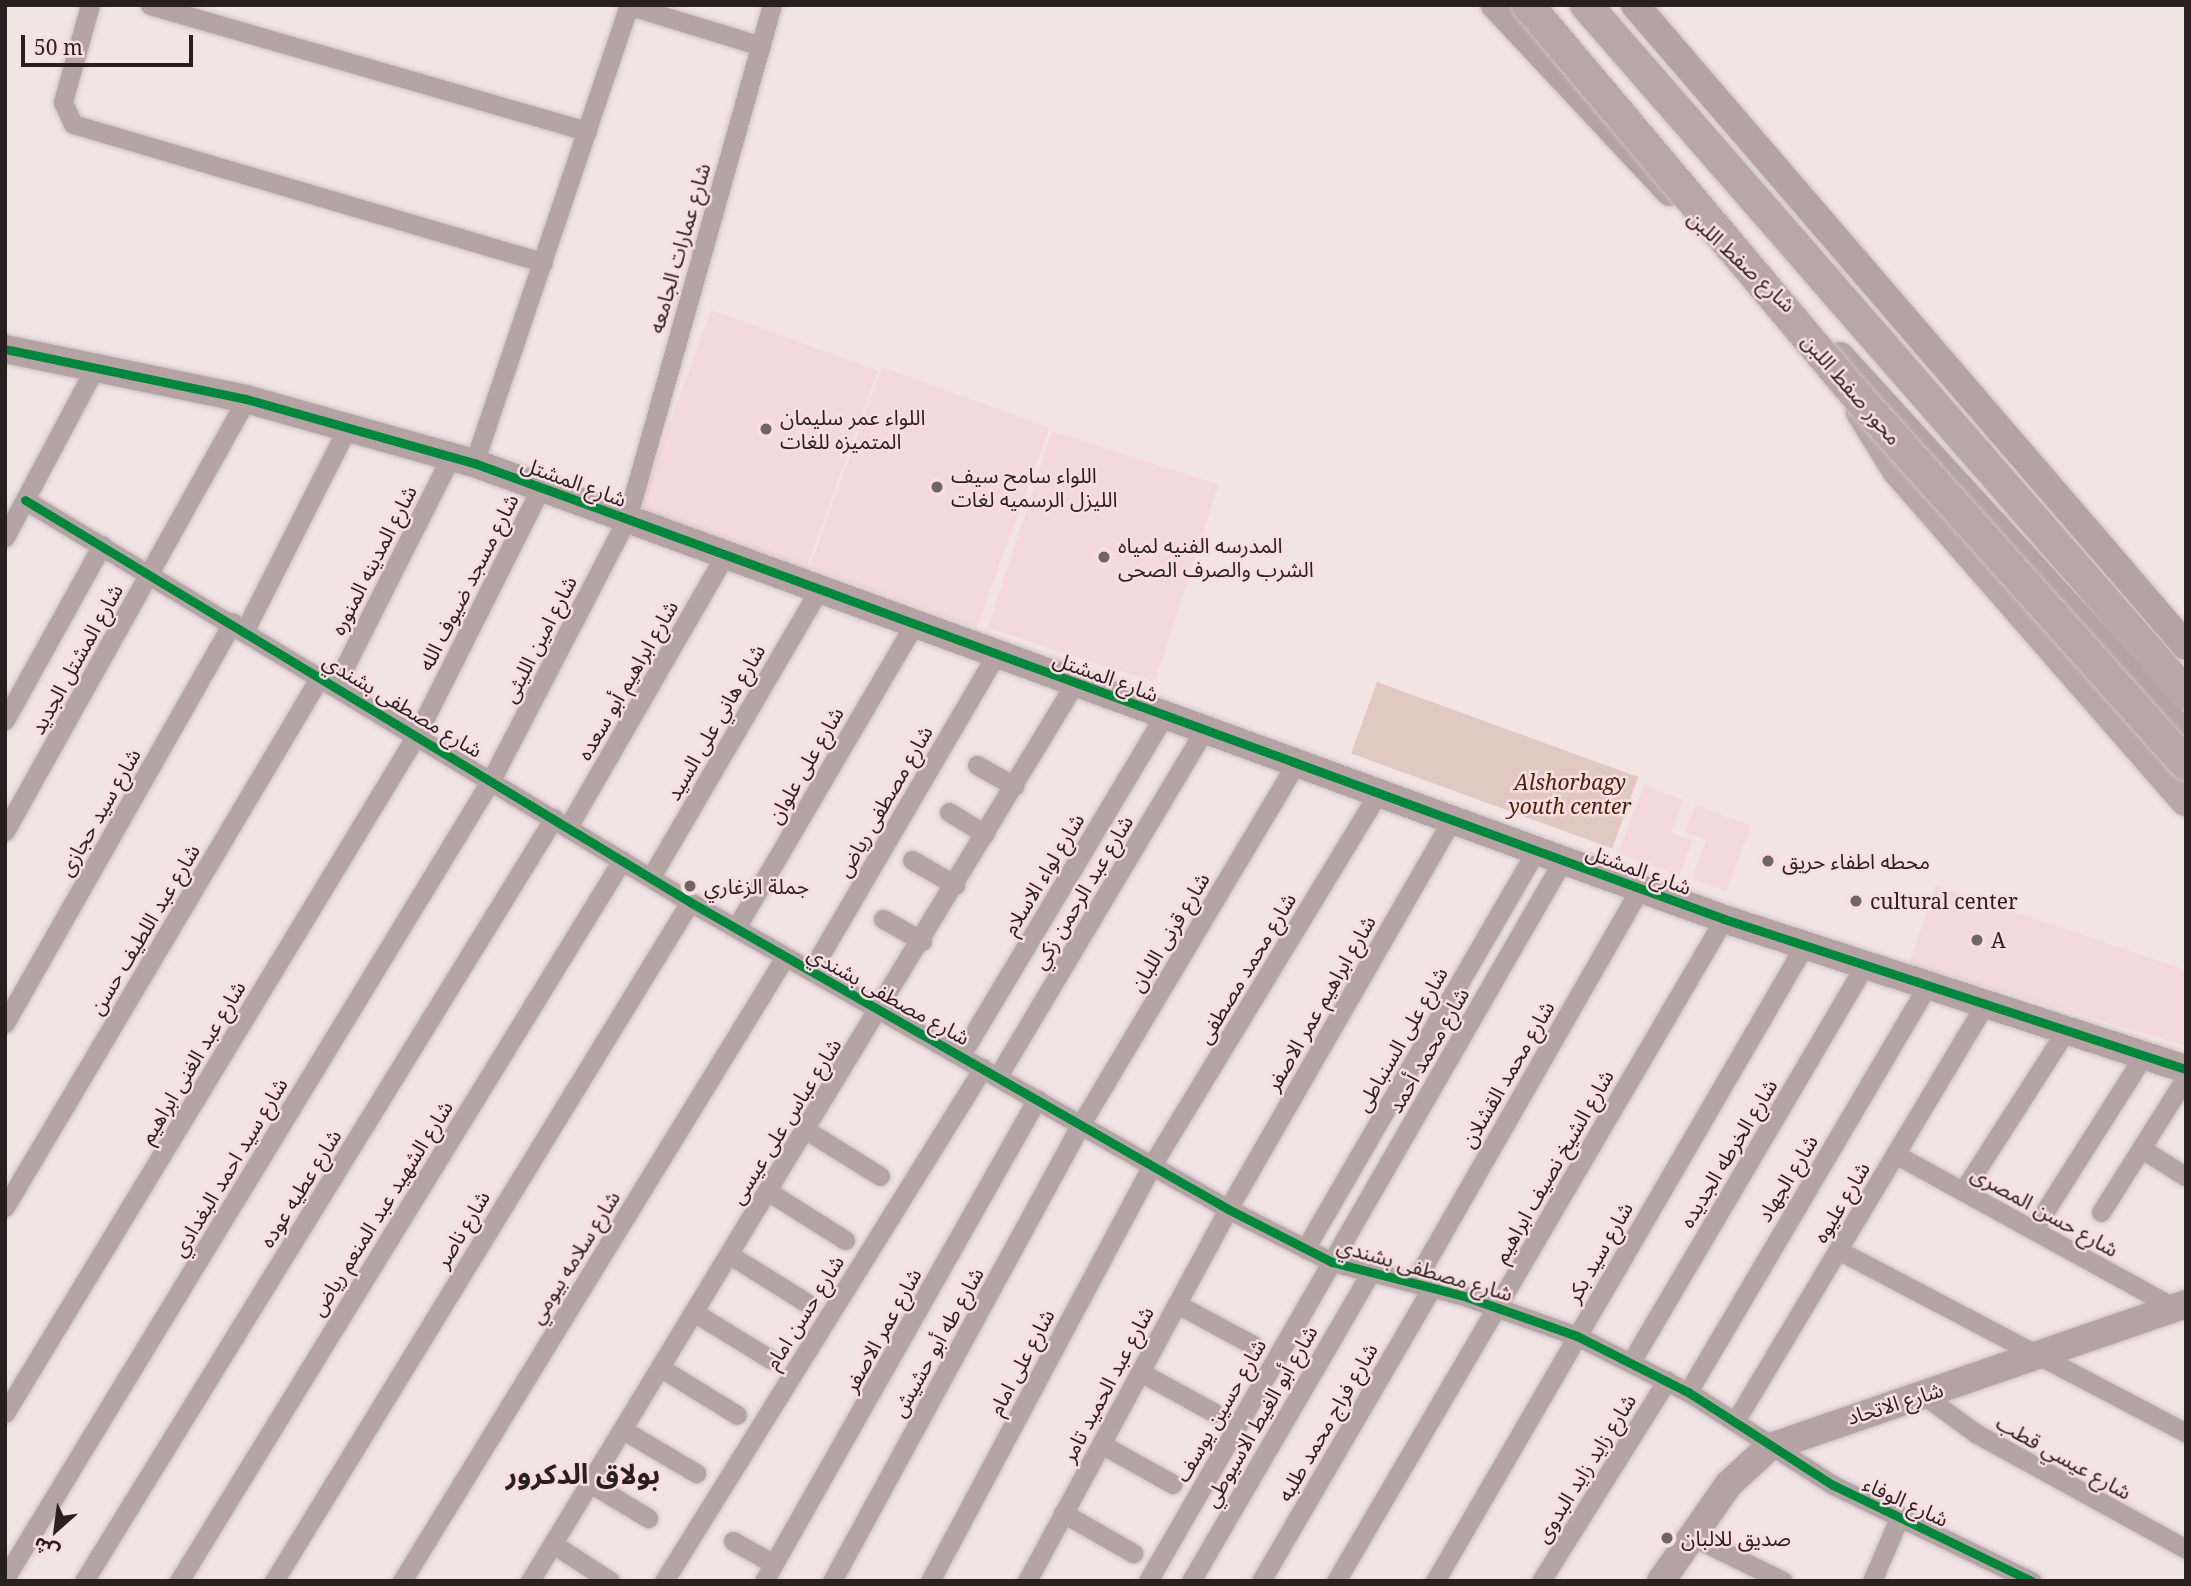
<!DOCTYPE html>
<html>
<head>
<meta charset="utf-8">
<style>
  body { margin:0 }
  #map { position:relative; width:2191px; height:1586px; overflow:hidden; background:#f2e3e5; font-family:"Noto Serif","Noto Sans Arabic",serif }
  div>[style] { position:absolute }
  .built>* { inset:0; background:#f3d8dc; transform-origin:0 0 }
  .green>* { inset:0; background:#e1c9c1; transform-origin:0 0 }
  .roads { filter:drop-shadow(0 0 2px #ccc1c3) drop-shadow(0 0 2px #ccc1c3) }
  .street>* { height:19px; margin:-9.5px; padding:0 9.5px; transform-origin:9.5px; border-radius:9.5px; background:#b4a5a4 }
  .secondary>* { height:28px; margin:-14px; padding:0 14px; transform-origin:14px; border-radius:14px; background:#b5a3a3 }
  .primary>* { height:32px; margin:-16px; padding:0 16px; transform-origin:16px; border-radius:16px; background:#b8a7a6 }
  .bridges { filter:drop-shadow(0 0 2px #ccc1c3) drop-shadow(0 0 2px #ccc1c3) }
  .primary-bridge>* { height:32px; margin:-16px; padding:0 16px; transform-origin:16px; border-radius:16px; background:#b8a7a6 }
  .cycleway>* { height:9px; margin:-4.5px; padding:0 4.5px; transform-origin:4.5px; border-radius:4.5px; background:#00873e }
  .dots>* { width:19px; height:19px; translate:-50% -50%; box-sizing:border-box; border:4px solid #f8dde1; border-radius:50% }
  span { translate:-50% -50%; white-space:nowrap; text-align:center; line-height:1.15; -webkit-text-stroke:5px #f8dde1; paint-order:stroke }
  .street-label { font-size:21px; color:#291f21 }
  .poi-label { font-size:21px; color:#291f21 }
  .left { translate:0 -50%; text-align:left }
  .park-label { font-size:21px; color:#492009; font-style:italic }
  .district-label { font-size:28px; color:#291f21; font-weight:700 }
  .frame { position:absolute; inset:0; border:7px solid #291f21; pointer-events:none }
  .north { position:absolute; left:21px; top:1495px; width:70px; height:70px; -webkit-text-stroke:5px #f8dde1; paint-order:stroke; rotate:208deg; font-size:19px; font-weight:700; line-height:28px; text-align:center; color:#291f21 }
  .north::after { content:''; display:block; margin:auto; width:24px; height:32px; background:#291f21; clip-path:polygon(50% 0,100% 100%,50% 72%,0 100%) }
  .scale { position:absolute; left:21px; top:35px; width:172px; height:32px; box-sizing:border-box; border:4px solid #291f21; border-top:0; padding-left:9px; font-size:21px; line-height:24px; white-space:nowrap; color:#291f21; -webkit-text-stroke:5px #f8dde1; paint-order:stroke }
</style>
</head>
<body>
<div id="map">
  <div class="built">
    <i style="left:711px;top:310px;width:178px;height:213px;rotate:20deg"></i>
    <i style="left:882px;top:367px;width:178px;height:213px;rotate:20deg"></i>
    <i style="left:1052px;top:431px;width:175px;height:207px;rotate:18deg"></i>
    <i style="clip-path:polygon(1644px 785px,1683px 800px,1671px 832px,1692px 841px,1679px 876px,1618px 853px)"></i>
    <i style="clip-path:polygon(1695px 805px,1751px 826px,1726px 891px,1692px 878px,1706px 840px,1685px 832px)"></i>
    <i style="clip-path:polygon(1936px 885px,2186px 970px,2186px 1046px,1909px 964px)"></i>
  </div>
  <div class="green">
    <i style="left:1377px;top:682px;width:278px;height:76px;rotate:20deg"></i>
  </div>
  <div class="roads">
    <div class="street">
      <i style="left:90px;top:5px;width:101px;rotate:105.6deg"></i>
      <i style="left:63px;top:102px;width:24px;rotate:66deg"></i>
      <i style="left:73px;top:124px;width:490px;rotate:16.4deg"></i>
      <i style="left:150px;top:5px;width:455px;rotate:16.1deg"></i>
      <i style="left:627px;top:5px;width:140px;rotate:17deg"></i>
      <i style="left:474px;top:463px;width:483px;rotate:-71.3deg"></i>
      <i style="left:25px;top:500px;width:777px;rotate:31.15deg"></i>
      <i style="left:690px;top:902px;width:619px;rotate:29.71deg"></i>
      <i style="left:1228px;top:1209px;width:117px;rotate:27deg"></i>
      <i style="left:1332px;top:1262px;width:136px;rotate:14.4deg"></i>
      <i style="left:1464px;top:1296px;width:120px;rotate:19.5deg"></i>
      <i style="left:1577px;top:1336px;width:124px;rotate:26.8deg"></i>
      <i style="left:1688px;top:1392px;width:172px;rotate:32.7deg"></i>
      <i style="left:1833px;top:1485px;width:221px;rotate:25.8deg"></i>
      <i style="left:5px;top:537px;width:194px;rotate:-62deg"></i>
      <i style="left:245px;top:630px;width:229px;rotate:-63.2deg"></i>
      <i style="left:336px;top:684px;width:255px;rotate:-63.2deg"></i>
      <i style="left:5px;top:720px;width:200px;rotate:-61deg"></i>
      <i style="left:977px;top:765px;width:43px;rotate:29.6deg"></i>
      <i style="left:949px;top:812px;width:42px;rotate:31.4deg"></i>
      <i style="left:568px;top:827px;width:314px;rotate:-60deg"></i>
      <i style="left:5px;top:831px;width:495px;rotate:-60.8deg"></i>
      <i style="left:912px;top:860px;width:50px;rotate:30.2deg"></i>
      <i style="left:651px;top:877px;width:333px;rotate:-59.7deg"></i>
      <i style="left:883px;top:919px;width:45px;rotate:29.4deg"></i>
      <i style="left:736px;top:928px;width:351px;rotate:-59.6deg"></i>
      <i style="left:811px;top:971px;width:366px;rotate:-59.7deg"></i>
      <i style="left:5px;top:1023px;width:461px;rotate:-60.4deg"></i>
      <i style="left:961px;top:1055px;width:395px;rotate:-59.1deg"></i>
      <i style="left:998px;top:1076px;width:403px;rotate:-59.2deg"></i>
      <i style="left:806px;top:1130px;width:87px;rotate:31.9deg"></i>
      <i style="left:2142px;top:1149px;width:51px;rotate:32.1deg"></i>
      <i style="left:1895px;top:1154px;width:317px;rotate:28.8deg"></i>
      <i style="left:1963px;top:1191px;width:189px;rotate:-57.3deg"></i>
      <i style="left:769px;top:1192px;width:90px;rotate:32.3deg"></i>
      <i style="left:5px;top:1207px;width:619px;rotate:-59.29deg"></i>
      <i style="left:2101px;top:1212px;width:160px;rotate:-57.8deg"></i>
      <i style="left:2033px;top:1230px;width:205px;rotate:-57.6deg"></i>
      <i style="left:1305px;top:1249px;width:460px;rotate:-59.9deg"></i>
      <i style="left:1838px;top:1250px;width:393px;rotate:27.7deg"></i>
      <i style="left:730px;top:1255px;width:91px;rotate:31.9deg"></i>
      <i style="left:1414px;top:1283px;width:455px;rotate:-60.2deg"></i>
      <i style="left:1177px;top:1304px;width:86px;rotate:28.3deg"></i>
      <i style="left:695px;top:1313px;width:88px;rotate:31.5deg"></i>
      <i style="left:1631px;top:1362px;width:459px;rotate:-59.5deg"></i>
      <i style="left:661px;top:1368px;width:89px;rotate:31.7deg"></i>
      <i style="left:1140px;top:1372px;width:85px;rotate:28.7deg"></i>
      <i style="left:1688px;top:1392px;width:469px;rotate:-59.5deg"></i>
      <i style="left:1926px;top:1397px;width:63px;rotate:36deg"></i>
      <i style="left:1977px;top:1434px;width:239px;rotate:28.8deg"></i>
      <i style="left:5px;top:1413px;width:794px;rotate:-58.75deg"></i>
      <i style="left:417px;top:734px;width:276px;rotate:-63.3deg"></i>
      <i style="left:1736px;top:1420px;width:483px;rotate:-59.1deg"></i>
      <i style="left:623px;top:1430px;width:85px;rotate:30.5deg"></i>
      <i style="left:1101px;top:1444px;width:82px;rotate:29.1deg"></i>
      <i style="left:590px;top:1483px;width:68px;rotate:31.1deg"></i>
      <i style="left:1063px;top:1513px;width:81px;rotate:29.7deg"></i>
      <i style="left:1691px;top:1536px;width:102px;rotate:26.1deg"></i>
      <i style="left:733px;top:1541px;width:47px;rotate:29.3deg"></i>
      <i style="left:553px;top:1544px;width:68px;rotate:33deg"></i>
      <i style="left:5px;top:1578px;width:934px;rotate:-58.66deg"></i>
      <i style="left:491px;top:780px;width:294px;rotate:-62.5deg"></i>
      <i style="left:627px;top:519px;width:534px;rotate:-74.25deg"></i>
      <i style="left:84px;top:1581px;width:896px;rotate:-58.37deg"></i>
      <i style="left:179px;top:1581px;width:846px;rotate:-58.43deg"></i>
      <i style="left:274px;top:1581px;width:796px;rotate:-58.51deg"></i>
      <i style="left:402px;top:1581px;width:732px;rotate:-58.46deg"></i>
      <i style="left:530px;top:1581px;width:1050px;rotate:-58.75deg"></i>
      <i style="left:664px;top:1581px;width:604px;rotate:-58.13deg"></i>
      <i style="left:764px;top:1581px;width:554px;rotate:-60.47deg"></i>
      <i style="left:832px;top:1581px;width:520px;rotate:-61.42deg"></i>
      <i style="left:1081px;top:1124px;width:419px;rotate:-59.2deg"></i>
      <i style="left:930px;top:1581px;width:472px;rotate:-61.9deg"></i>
      <i style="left:1152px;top:1165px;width:435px;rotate:-58.7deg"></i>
      <i style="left:1027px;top:1581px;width:423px;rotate:-61.6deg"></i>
      <i style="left:1228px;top:1209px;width:449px;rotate:-60.1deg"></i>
      <i style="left:1148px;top:1581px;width:832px;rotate:-60.08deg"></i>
      <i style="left:1191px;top:1581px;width:354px;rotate:-59.8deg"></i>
      <i style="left:1261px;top:1581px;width:340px;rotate:-59.8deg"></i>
      <i style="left:1336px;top:1581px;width:767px;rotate:-59.63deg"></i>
      <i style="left:1435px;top:1581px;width:734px;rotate:-59.84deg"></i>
      <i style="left:1541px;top:1581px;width:237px;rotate:-57.9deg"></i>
      <i style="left:1872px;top:1581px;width:71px;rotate:-66.7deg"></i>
    </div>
    <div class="secondary">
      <i style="left:1495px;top:5px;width:256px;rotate:46.9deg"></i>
      <i style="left:1635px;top:5px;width:845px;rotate:49.32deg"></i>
      <i style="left:5px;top:349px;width:246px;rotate:11.7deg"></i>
      <i style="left:246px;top:399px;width:237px;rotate:15.7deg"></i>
      <i style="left:474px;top:463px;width:1331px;rotate:20.04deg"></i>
      <i style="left:1724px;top:919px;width:486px;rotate:18deg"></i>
      <i style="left:1840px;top:356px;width:513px;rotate:47.61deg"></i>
      <i style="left:1661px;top:1581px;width:118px;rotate:-55deg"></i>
      <i style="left:1729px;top:1484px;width:53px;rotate:-42.7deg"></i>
      <i style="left:1768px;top:1448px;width:442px;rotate:-19deg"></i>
    </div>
    <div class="primary">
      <i style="left:1586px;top:5px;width:914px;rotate:48.95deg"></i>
      <i style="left:1862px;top:412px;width:68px;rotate:58.2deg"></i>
      <i style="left:1898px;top:470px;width:438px;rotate:48.9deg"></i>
    </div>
  </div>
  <div class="bridges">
    <div class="primary-bridge">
      <i style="left:1528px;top:5px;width:508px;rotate:49.95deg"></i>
      <i style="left:1855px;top:394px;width:496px;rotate:48.2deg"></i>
    </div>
  </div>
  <div class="cycleway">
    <i style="left:5px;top:349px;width:246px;rotate:11.7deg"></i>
    <i style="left:246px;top:399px;width:237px;rotate:15.7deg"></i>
    <i style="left:474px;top:463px;width:1331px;rotate:20.04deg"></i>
    <i style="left:1724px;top:919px;width:486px;rotate:18deg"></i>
    <i style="left:25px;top:500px;width:777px;rotate:31.15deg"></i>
    <i style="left:690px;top:902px;width:619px;rotate:29.71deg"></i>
    <i style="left:1228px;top:1209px;width:117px;rotate:27deg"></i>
    <i style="left:1332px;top:1262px;width:136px;rotate:14.4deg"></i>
    <i style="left:1464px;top:1296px;width:120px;rotate:19.5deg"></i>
    <i style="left:1577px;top:1336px;width:124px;rotate:26.8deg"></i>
    <i style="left:1688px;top:1392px;width:172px;rotate:32.7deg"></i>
    <i style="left:1833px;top:1485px;width:221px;rotate:25.8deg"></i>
  </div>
  <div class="dots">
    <i style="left:766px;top:429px;background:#6f6466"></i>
    <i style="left:937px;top:487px;background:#6f6466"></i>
    <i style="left:1104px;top:557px;background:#6f6466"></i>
    <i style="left:1768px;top:861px;background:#6f6466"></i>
    <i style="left:690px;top:886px;background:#6f6466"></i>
    <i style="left:1856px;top:901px;background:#6f6466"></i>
    <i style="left:1977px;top:940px;background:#6f6466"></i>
    <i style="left:1667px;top:1538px;background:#6f6466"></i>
  </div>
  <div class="street-label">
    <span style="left:679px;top:248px;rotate:-74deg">شارع عمارات الجامعه</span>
    <span style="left:1742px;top:261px;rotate:43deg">شارع صفط اللبن</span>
    <span style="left:1852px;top:389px;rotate:49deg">محور صفط اللبن</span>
    <span style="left:574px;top:481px;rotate:20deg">شارع المشتل</span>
    <span style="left:373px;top:560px;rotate:-63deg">شارع المدينه المنوره</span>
    <span style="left:468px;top:582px;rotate:-63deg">شارع مسجد ضيوف الله</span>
    <span style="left:539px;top:639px;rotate:-63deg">شارع امين الليثى</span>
    <span style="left:76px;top:659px;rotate:-61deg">شارع المشتل الجديد</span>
    <span style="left:1106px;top:676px;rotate:20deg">شارع المشتل</span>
    <span style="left:627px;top:680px;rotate:-60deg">شارع ابراهيم أبو سعده</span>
    <span style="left:403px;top:705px;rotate:31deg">شارع مصطفى بشندي</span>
    <span style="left:715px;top:722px;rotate:-60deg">شارع هاني على السيد</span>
    <span style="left:805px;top:765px;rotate:-60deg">شارع على علوان</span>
    <span style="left:884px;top:801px;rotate:-60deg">شارع مصطفى رياض</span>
    <span style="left:99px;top:812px;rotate:-60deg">شارع سيد حجازى</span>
    <span style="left:1639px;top:869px;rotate:20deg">شارع المشتل</span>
    <span style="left:1043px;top:874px;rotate:-59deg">شارع لواء الاسلام</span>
    <span style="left:1082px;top:892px;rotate:-59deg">شارع عبد الرحمن زكي</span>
    <span style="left:144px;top:929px;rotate:-59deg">شارع عبد اللطيف حسن</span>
    <span style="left:1169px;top:932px;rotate:-59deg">شارع قرنى اللبان</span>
    <span style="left:1246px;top:968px;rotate:-59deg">شارع محمد مصطفى</span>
    <span style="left:889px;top:995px;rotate:29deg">شارع مصطفى بشندي</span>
    <span style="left:1320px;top:1003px;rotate:-60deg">شارع ابراهيم عمر الاصفر</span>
    <span style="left:1401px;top:1039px;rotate:-60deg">شارع على السنباطى</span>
    <span style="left:1428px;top:1050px;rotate:-60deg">شارع محمد أحمد</span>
    <span style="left:192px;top:1062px;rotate:-59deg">شارع عبد الغنى ابراهيم</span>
    <span style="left:1507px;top:1074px;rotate:-60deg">شارع محمد القشلان</span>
    <span style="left:785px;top:1121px;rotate:-58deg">شارع عباس على عيسى</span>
    <span style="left:1728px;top:1153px;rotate:-59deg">شارع الخرطه الجديده</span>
    <span style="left:1553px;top:1166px;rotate:-60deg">شارع الشيخ نصيف ابراهيم</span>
    <span style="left:229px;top:1167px;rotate:-59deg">شارع سيد احمد البغدادي</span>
    <span style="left:1787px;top:1178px;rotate:-59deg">شارع الجهاد</span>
    <span style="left:300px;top:1188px;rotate:-58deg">شارع عطيه عوده</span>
    <span style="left:1841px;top:1202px;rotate:-59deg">شارع عليوه</span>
    <span style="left:381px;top:1208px;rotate:-58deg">شارع الشهيد عبد المنعم رياض</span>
    <span style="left:2045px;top:1211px;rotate:29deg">شارع حسن المصرى</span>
    <span style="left:462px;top:1229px;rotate:-59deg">شارع ناصر</span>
    <span style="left:1599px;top:1252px;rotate:-60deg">شارع سيد بكر</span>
    <span style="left:574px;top:1257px;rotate:-58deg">شارع سلامه بيومي</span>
    <span style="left:1425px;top:1269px;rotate:16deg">شارع مصطفى بشندي</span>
    <span style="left:804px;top:1312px;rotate:-58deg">شارع حسن امام</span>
    <span style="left:882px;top:1330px;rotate:-61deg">شارع عمر الاصفر</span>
    <span style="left:937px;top:1342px;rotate:-61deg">شارع طه أبو حشيش</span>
    <span style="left:1021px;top:1362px;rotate:-62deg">شارع على امام</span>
    <span style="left:1107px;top:1384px;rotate:-62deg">شارع عبد الحميد تامر</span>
    <span style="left:1895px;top:1403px;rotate:-17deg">شارع الاتحاد</span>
    <span style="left:1220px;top:1410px;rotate:-60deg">شارع حسين يوسف</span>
    <span style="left:1260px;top:1416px;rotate:-60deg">شارع أبو الغيط الاسيوطي</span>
    <span style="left:1327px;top:1422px;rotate:-60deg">شارع فراج محمد طلبه</span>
    <span style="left:2064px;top:1457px;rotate:29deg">شارع عيسي قطب</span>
    <span style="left:1585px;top:1468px;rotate:-58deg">شارع زايد زايد البدوى</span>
    <span style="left:1906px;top:1501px;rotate:25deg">شارع الوفاء</span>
  </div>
  <div class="poi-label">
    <span class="left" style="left:780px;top:429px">اللواء عمر سليمان<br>المتميزه للغات</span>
    <span class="left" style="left:951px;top:487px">اللواء سامح سيف<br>الليزل الرسميه لغات</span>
    <span class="left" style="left:1118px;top:557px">المدرسه الفنيه لمياه<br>الشرب والصرف الصحى</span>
    <span class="left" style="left:1782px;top:861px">محطه اطفاء حريق</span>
    <span class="left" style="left:704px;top:886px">جملة الزغاري</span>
    <span class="left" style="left:1870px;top:901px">cultural center</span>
    <span class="left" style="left:1991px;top:940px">A</span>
    <span class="left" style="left:1681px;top:1538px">صديق للالبان</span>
  </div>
  <div class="park-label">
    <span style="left:1570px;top:794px">Alshorbagy<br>youth center</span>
  </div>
  <div class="district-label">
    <span style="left:583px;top:1473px">بولاق الدكرور</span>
  </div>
  <div class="frame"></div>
  <div class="north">ش</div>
  <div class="scale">50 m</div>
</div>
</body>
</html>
